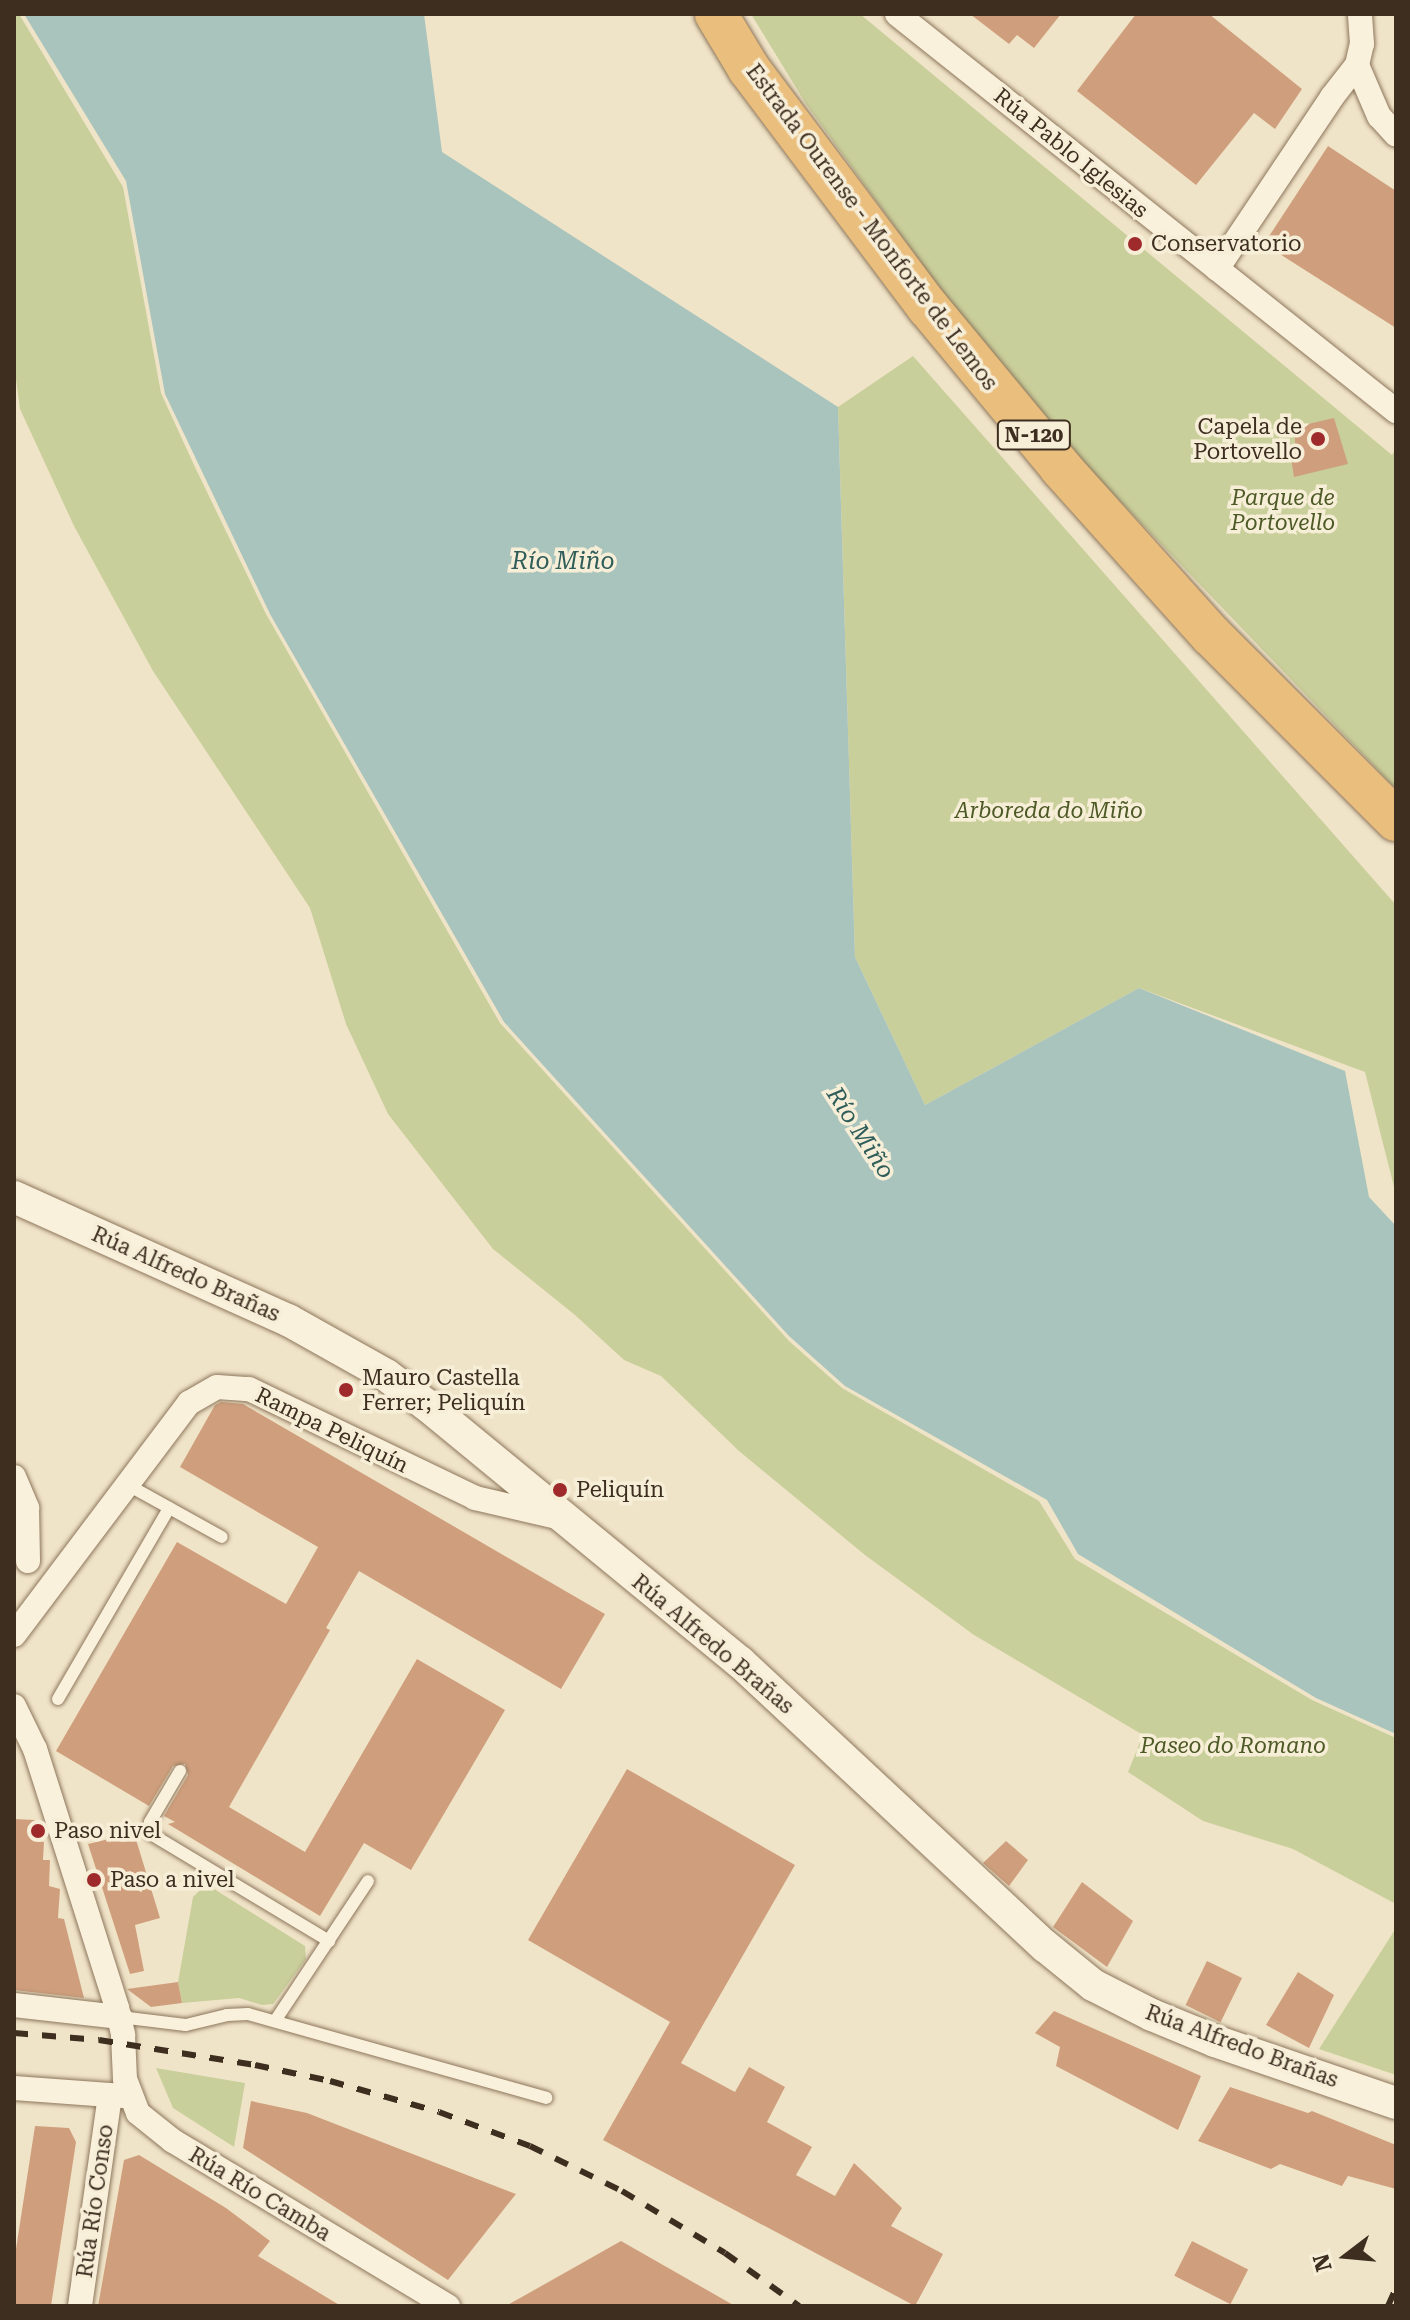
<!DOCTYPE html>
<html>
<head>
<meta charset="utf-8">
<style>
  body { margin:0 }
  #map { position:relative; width:1410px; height:2320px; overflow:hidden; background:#f0e4c8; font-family:"Roboto Serif",serif }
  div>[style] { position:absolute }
  .green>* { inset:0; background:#c9cf9b }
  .water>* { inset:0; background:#a9c4bc }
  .building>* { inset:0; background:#cf9f7d; transform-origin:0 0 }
  .roads { filter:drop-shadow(0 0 2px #8d765c) drop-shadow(0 0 2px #8d765c) }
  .service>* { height:12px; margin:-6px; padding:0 6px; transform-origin:6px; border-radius:6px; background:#faf1dc }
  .minor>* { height:24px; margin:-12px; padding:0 12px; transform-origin:12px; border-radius:12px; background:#faf1dc }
  .tertiary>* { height:32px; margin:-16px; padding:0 16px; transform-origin:16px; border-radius:16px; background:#faf1dc }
  .trunk>* { height:42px; margin:-21px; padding:0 21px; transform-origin:21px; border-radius:21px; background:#eabe7c }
  .rail>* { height:6px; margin-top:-3px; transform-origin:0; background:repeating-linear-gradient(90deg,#3d2e20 0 14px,transparent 0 28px) }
  .dots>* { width:22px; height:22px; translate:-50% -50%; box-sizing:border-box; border:4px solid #f7eed8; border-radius:50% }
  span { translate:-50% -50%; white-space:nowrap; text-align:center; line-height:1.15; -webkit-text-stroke:7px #f7eed8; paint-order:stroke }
  .shield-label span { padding:2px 6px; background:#f7eed8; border:2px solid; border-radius:6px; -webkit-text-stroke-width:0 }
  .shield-label { font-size:20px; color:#3d2e20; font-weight:700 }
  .street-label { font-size:22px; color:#3d2e20 }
  .poi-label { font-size:22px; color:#3d2e20 }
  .left { translate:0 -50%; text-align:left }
  .right { translate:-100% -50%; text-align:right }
  .park-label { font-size:22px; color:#4d5a26; font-style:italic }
  .water-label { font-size:24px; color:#2f5d5a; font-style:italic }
  .frame { position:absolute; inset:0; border:16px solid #3d2e20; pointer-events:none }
  .north { position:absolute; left:1306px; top:2216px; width:80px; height:80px; -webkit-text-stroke:6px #f7eed8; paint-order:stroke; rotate:254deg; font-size:22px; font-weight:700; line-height:32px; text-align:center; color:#3d2e20 }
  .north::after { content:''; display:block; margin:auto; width:28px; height:36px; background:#3d2e20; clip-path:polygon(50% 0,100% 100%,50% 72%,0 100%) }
</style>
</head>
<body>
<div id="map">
  <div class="green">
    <i style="clip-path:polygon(14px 14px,19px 14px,123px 187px,161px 393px,194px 465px,266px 614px,500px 1023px,789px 1341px,842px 1388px,1039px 1501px,1075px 1559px,1312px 1700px,1396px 1738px,1396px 1904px,1293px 1849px,1203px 1821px,1128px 1772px,1143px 1735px,974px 1635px,865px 1555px,739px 1451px,661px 1376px,624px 1360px,575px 1315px,493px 1249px,388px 1114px,346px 1024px,310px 908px,153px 671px,74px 526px,20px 409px,14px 364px)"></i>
    <i style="clip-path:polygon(751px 14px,860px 14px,1392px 455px,1396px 449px,1396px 789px,1092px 472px,940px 289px,806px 104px)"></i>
    <i style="clip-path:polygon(913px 356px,1396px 905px,1396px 1195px,1365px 1072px,1139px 988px,925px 1105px,855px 957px,838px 407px)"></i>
    <i style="clip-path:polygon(201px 1889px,214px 1889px,305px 1946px,306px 1959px,273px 2004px,262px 2005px,239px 1998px,182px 2003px,178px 1982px,193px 1897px)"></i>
    <i style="clip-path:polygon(1396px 1928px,1396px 2075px,1319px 2049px)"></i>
    <i style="clip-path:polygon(156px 2068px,245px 2083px,234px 2147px,173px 2108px)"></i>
  </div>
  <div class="water">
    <i style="clip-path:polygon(24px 14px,424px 14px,442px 152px,838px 407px,855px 957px,925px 1105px,1139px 988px,1345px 1071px,1369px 1197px,1396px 1226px,1396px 1734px,1316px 1698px,1078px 1554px,1047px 1500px,845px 1386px,789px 1336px,504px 1022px,270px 614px,165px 394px,126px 181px)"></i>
  </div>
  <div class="building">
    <i style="clip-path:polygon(970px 14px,1061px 14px,1034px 48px,1017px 35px,1009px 44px)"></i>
    <i style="clip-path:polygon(1136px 14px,1209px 14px,1302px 89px,1275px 129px,1254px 113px,1196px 185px,1077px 91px)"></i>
    <i style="clip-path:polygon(1328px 146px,1396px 191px,1396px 328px,1264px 244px)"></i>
    <i style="clip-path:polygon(1334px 418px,1348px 464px,1294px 477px,1290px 451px,1295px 452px,1295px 427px)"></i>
    <i style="clip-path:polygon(221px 1402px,243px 1404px,605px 1614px,561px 1689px,359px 1571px,326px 1628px,330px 1630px,229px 1807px,305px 1852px,417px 1659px,505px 1710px,411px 1870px,364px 1843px,320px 1916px,168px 1824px,175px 1822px,164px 1816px,188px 1775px,185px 1764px,173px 1766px,149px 1806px,56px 1751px,177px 1542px,286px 1604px,318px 1547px,180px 1467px,215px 1405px)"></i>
    <i style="clip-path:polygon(627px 1769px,795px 1865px,681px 2063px,735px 2092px,749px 2067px,785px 2087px,767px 2122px,812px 2147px,796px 2175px,835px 2196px,854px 2163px,902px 2208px,891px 2226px,943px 2254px,915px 2306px,603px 2140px,670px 2022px,528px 1940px)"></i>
    <i style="clip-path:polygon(14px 1819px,35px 1820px,38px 1841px,44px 1842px,43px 1860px,50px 1860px,49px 1886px,60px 1889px,58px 1918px,64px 1919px,84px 1998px,14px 1990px)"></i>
    <i style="clip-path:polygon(134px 1833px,160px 1918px,135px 1925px,144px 1971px,130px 1974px,88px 1844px)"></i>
    <i style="clip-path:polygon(1006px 1841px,1028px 1860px,1009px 1886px,983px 1863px)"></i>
    <i style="clip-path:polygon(1082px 1882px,1133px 1921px,1107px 1967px,1053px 1927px)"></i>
    <i style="left:1207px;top:1961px;width:39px;height:49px;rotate:26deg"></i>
    <i style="clip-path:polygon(1298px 1972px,1334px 1995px,1309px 2048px,1266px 2025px)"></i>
    <i style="clip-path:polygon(178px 1982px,182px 2003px,151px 2007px,127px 1989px)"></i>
    <i style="clip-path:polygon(1054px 2011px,1201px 2076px,1178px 2130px,1056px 2066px,1060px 2047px,1035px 2033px)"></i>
    <i style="clip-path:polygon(1230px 2087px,1308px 2113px,1312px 2111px,1396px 2145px,1396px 2189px,1348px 2176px,1342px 2186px,1280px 2164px,1271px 2169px,1198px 2141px)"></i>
    <i style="clip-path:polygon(251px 2101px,307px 2113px,516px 2194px,448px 2280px,243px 2148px)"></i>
    <i style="clip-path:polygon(35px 2126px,69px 2128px,76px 2142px,51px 2306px,14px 2306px,14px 2262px)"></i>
    <i style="clip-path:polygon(139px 2155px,226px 2208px,270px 2241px,258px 2256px,341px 2306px,98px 2306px,124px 2160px)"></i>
    <i style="clip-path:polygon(621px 2241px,735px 2306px,506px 2306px)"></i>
    <i style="left:1192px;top:2241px;width:63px;height:39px;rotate:27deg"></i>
  </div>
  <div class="roads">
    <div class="service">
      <i style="left:128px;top:1485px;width:107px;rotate:29deg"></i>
      <i style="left:58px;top:1699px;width:221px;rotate:-59.8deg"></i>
      <i style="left:180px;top:1771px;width:59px;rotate:120.5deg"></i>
      <i style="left:150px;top:1822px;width:12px;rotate:85deg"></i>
      <i style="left:151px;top:1834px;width:208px;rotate:31deg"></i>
      <i style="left:120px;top:2017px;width:66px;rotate:6.9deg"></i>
      <i style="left:186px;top:2025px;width:42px;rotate:-13.7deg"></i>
      <i style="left:227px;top:2015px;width:21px;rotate:-3deg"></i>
      <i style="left:248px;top:2014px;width:310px;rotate:15.7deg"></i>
      <i style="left:275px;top:2021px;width:168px;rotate:-56.4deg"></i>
    </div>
    <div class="minor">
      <i style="left:897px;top:14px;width:638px;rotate:38.51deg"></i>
      <i style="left:1357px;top:65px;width:56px;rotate:66.7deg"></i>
      <i style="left:1379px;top:116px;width:25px;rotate:48deg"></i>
      <i style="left:1217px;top:269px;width:207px;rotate:-56.2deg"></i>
      <i style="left:1332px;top:97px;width:41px;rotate:-52deg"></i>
      <i style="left:1357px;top:65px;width:22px;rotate:-77deg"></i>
      <i style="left:1362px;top:44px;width:30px;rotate:-94deg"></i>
      <i style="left:14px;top:1477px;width:34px;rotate:67deg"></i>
      <i style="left:27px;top:1508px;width:53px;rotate:88.9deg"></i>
      <i style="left:14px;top:1635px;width:291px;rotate:-53deg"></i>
      <i style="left:189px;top:1403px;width:32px;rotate:-30deg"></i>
      <i style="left:217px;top:1387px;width:32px;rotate:4deg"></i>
      <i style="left:249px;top:1389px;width:251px;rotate:25.7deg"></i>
      <i style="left:475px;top:1498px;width:88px;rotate:13.1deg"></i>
      <i style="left:14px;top:1706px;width:48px;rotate:64deg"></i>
      <i style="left:35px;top:1749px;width:272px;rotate:72.4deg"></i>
      <i style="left:117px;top:2008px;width:28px;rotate:77deg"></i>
      <i style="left:123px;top:2035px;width:44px;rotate:87.4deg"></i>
      <i style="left:125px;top:2079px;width:36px;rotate:69deg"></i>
      <i style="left:138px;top:2113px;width:45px;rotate:38.7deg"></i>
      <i style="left:173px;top:2141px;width:321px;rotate:31deg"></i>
      <i style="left:14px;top:2005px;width:107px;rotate:6.5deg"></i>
      <i style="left:14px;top:2088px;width:109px;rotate:4.2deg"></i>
      <i style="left:80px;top:2306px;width:213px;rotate:-81.9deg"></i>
    </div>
    <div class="tertiary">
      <i style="left:14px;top:1197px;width:300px;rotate:24.2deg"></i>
      <i style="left:288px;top:1320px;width:112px;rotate:29.3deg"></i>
      <i style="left:386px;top:1375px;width:52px;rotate:36.4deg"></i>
      <i style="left:428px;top:1406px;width:404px;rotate:39.4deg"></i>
      <i style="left:740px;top:1662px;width:417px;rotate:43deg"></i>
      <i style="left:1045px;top:1946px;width:62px;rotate:39.1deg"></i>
      <i style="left:1093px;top:1985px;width:66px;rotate:27deg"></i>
      <i style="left:1152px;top:2015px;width:68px;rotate:22.4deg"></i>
      <i style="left:1215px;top:2041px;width:191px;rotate:18.9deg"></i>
    </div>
    <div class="trunk">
      <i style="left:716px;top:14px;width:64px;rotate:59deg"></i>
      <i style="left:749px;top:69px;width:298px;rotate:53.1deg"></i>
      <i style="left:928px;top:307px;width:209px;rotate:50.4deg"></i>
      <i style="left:1061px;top:468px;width:224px;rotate:48.1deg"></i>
      <i style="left:1211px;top:635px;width:262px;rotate:45deg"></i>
    </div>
  </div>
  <div class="rail">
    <i style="left:14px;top:2033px;width:85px;rotate:4.7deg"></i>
    <i style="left:99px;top:2040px;width:158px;rotate:9.1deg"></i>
    <i style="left:255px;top:2065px;width:77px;rotate:12deg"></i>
    <i style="left:330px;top:2081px;width:113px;rotate:15.9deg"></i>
    <i style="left:439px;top:2112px;width:97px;rotate:20.5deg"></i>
    <i style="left:530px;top:2146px;width:102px;rotate:26.1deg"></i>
    <i style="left:622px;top:2191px;width:120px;rotate:31deg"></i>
    <i style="left:725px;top:2253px;width:91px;rotate:35.6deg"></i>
    <i style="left:1388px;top:2306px;width:20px;rotate:-66deg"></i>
  </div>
  <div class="dots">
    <i style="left:1135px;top:244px;background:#9e2a2b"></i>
    <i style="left:1318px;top:439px;background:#9e2a2b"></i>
    <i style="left:346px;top:1390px;background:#9e2a2b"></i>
    <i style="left:560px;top:1490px;background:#9e2a2b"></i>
    <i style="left:38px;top:1831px;background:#9e2a2b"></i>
    <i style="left:94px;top:1880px;background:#9e2a2b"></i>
  </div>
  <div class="shield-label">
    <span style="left:1034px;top:435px">N-120</span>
  </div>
  <div class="street-label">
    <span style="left:1071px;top:153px;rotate:39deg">Rúa Pablo Iglesias</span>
    <span style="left:872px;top:227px;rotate:53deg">Estrada Ourense - Monforte de Lemos</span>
    <span style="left:186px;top:1274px;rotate:24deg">Rúa Alfredo Brañas</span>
    <span style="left:332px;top:1430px;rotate:26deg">Rampa Peliquín</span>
    <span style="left:713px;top:1644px;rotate:40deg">Rúa Alfredo Brañas</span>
    <span style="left:1242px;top:2046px;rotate:20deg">Rúa Alfredo Brañas</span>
    <span style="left:260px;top:2194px;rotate:31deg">Rúa Río Camba</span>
    <span style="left:95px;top:2201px;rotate:-82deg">Rúa Río Conso</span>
  </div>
  <div class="poi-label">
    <span class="left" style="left:1151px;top:244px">Conservatorio</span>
    <span class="right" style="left:1302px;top:439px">Capela de<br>Portovello</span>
    <span class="left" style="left:362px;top:1390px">Mauro Castella<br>Ferrer; Peliquín</span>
    <span class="left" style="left:576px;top:1490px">Peliquín</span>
    <span class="left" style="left:54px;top:1831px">Paso nivel</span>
    <span class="left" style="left:110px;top:1880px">Paso a nivel</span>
  </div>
  <div class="park-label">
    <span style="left:1283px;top:510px">Parque de<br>Portovello</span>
    <span style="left:1049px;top:811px">Arboreda do Miño</span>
    <span style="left:1233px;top:1746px">Paseo do Romano</span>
  </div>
  <div class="water-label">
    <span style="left:563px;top:562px">Río Miño</span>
    <span style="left:860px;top:1133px;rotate:57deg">Río Miño</span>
  </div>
  <div class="frame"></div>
  <div class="north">N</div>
</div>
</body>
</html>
